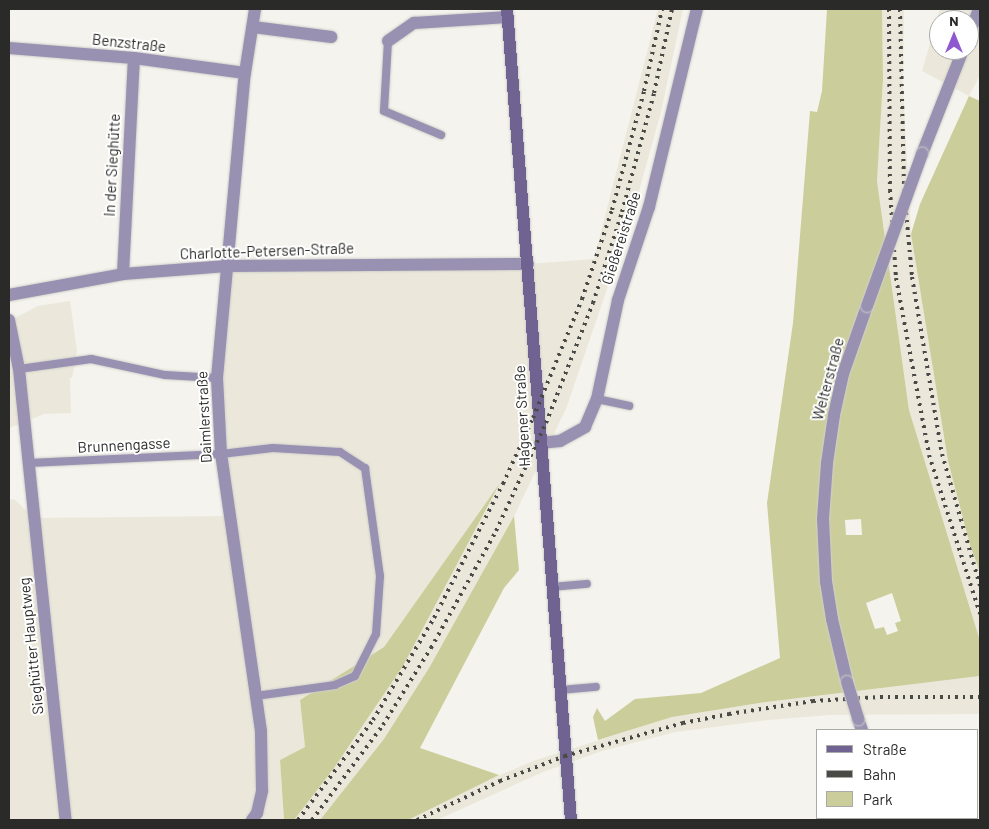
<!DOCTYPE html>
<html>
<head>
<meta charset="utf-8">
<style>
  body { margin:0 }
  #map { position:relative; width:989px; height:829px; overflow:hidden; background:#f4f3ed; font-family:Barlow,sans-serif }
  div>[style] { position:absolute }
  .built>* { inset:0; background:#ebe8db }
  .green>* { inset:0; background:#cbce9a }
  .roads { filter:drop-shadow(0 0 1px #d0cfca) drop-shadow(0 0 1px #d0cfca) }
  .service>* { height:8px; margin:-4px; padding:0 4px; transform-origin:4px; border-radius:4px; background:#9991b2 }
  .minor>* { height:12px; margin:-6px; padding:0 6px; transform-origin:6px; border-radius:6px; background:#9991b2 }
  .tertiary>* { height:12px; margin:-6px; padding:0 6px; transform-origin:6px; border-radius:6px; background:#9991b2 }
  .secondary>* { height:12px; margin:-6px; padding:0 6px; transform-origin:6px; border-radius:6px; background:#706391 }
  .rail>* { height:4px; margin-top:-2px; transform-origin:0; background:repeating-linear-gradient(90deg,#494946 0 2.5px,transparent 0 7.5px) }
  .bridges { filter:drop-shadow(0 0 1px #d0cfca) drop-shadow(0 0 1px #d0cfca) }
  .tertiary-bridge>* { height:12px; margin:-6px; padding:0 6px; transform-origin:6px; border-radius:6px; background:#9991b2 }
  span { translate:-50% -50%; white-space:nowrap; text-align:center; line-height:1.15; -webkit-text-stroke:4px #fff; paint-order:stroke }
  .street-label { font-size:15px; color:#2a2a28 }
  .frame { position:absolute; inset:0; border:10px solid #2a2a28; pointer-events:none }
  .legend { position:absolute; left:816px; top:729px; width:162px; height:90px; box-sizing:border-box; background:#fff; border:1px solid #aaaaa9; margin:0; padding:6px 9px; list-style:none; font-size:15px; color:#2a2a28 }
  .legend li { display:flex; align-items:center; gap:10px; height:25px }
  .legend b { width:25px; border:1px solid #aaaaa9 }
  .north { position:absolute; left:929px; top:10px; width:50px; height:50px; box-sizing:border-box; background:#fff; border:1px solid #aaaaa9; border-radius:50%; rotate:0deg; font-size:14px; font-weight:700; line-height:20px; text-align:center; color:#2a2a28 }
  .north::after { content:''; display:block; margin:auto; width:18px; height:22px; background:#8e58d0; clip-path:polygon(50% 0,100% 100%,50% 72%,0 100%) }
</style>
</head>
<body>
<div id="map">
  <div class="built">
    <i style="clip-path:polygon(658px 9px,683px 9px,661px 112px,632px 216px,566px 409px,514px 516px,429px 668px,384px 740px,320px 820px,294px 820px,334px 768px,403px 666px,498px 487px,384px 647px,300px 700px,305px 747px,280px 760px,284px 820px,9px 820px,9px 500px,14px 499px,34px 518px,230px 516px,221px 454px,227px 266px,528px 264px,594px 259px)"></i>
    <i style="clip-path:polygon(882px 9px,904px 9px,903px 86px,911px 234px,948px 461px,970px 545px,980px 572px,980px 641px,909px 410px,877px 181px,883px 80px)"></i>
    <i style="clip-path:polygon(evenodd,940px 9px,980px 9px,980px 75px,969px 96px,922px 71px,940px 9px,939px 20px,969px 20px,969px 50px,939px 50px,939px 20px)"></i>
    <i style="clip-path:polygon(70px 301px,77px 351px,72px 378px,70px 378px,71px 413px,44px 414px,9px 428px,9px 321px,38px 306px)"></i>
    <i style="clip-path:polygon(980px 676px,980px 714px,830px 715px,768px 720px,676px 732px,602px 751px,543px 772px,437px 820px,408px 820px,479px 784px,533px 761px,672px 717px,766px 702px)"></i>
  </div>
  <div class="green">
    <i style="clip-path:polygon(evenodd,827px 9px,882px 9px,883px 80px,877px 181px,909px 410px,980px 641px,980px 676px,766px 702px,672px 717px,598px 740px,593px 717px,597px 708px,605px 721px,635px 699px,701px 693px,780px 658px,767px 503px,793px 323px,810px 111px,817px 112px,822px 91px,827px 9px,861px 519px,862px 535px,846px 535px,845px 520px,861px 519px,827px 9px,892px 593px,901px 621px,895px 623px,898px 631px,887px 635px,884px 627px,875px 629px,866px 603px,892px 593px)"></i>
    <i style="clip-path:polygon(969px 96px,980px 101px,980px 572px,970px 545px,948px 461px,911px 234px,920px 204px)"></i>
    <i style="clip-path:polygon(500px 483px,403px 666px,334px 768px,294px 820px,284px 820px,280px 760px,305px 747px,300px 700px,384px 647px)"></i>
    <i style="clip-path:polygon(514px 516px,519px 570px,504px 588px,420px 748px,499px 775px,408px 820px,320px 820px,384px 739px,429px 668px)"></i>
  </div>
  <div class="roads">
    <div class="service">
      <i style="left:388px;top:41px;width:70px;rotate:93.3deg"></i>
      <i style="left:384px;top:111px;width:62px;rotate:22.8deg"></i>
      <i style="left:19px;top:369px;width:73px;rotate:-7.9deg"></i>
      <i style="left:91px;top:359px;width:76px;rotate:12.2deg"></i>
      <i style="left:165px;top:375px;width:52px;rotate:3.3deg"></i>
      <i style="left:597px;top:399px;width:33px;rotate:12deg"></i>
      <i style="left:29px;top:463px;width:192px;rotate:-2.7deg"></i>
      <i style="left:221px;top:454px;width:52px;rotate:-6.6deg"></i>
      <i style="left:273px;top:448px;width:67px;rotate:3.4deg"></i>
      <i style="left:340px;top:452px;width:30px;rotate:33deg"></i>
      <i style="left:365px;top:468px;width:109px;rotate:82.1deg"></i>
      <i style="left:380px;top:576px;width:58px;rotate:93.9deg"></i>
      <i style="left:376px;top:634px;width:47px;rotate:116.6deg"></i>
      <i style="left:355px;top:676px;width:22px;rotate:156deg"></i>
      <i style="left:335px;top:685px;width:80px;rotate:172.1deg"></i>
      <i style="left:551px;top:587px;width:36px;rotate:-5deg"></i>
      <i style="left:560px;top:690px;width:36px;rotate:-5deg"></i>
    </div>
    <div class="minor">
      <i style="left:253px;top:27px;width:79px;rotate:7.3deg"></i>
      <i style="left:388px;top:41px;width:32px;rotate:-35deg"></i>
      <i style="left:414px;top:23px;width:94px;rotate:-3.7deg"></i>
      <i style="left:9px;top:48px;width:125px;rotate:4.6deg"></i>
      <i style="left:134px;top:58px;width:112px;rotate:7.7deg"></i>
      <i style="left:123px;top:274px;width:216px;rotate:-87.1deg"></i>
      <i style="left:9px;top:295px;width:116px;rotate:-10.4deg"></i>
      <i style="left:123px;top:274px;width:104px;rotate:-4.4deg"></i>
      <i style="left:227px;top:266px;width:301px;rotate:-0.4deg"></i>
      <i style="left:9px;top:320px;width:50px;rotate:78.5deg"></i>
      <i style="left:19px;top:369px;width:453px;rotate:84.1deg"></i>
      <i style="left:540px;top:443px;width:20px;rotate:-6deg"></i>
      <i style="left:560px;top:441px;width:29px;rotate:-29deg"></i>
      <i style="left:585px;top:427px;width:30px;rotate:-67deg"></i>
      <i style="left:597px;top:399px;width:101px;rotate:-78deg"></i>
      <i style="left:618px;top:300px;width:98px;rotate:-71.6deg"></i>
      <i style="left:649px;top:207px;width:204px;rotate:-76.4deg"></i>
      <i style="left:252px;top:820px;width:9px;rotate:-54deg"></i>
      <i style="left:257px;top:813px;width:23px;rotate:-77deg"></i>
      <i style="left:262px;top:791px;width:60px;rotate:-91deg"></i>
      <i style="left:261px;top:731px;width:280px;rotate:-98.2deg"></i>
      <i style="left:221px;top:454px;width:76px;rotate:-93deg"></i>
      <i style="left:217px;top:378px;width:306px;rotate:-84.8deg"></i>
      <i style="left:245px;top:73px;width:65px;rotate:-81.1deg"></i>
    </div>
    <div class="tertiary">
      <i style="left:969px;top:35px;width:28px;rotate:-69deg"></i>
      <i style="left:922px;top:154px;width:112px;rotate:-68.5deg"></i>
      <i style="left:847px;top:682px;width:65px;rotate:-103.4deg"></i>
      <i style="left:832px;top:619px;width:37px;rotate:-99deg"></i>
      <i style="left:826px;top:582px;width:63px;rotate:-92.7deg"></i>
      <i style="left:823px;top:519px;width:56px;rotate:-85.9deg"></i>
      <i style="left:827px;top:463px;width:49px;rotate:-81.7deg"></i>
      <i style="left:834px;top:415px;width:42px;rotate:-77.6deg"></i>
      <i style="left:843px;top:374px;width:72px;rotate:-70.6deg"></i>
      <i style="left:858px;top:719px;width:12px;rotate:70deg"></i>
      <i style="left:890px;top:818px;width:2px;rotate:63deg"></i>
      <i style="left:877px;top:820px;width:2px;rotate:-90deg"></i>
    </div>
    <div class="secondary">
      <i style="left:507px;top:9px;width:814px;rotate:85.49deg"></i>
    </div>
  </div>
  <div class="rail">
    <i style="left:889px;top:9px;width:181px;rotate:89.7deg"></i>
    <i style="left:890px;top:190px;width:88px;rotate:86.1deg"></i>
    <i style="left:896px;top:278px;width:180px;rotate:79.4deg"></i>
    <i style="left:929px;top:455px;width:167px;rotate:72.2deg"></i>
    <i style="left:900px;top:9px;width:181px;rotate:88.7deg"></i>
    <i style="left:904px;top:190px;width:87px;rotate:84.7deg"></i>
    <i style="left:912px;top:277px;width:180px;rotate:80.4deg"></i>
    <i style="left:942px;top:454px;width:137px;rotate:73.9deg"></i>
    <i style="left:298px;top:820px;width:125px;rotate:-53.1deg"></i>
    <i style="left:373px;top:720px;width:119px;rotate:-59.1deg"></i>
    <i style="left:434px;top:618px;width:151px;rotate:-62.8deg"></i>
    <i style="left:503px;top:484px;width:72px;rotate:-65.6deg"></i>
    <i style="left:533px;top:418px;width:129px;rotate:-67.6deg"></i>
    <i style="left:582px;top:299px;width:94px;rotate:-71.4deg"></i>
    <i style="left:612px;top:210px;width:123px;rotate:-74.9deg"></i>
    <i style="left:644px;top:91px;width:84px;rotate:-77.6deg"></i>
    <i style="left:312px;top:820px;width:119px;rotate:-53.2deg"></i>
    <i style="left:383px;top:725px;width:91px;rotate:-58.1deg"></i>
    <i style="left:431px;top:648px;width:134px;rotate:-60.9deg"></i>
    <i style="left:496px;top:531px;width:119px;rotate:-65.2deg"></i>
    <i style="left:546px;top:423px;width:129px;rotate:-68.6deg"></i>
    <i style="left:593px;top:303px;width:96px;rotate:-72.3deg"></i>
    <i style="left:622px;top:212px;width:123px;rotate:-74.9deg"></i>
    <i style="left:654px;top:93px;width:86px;rotate:-77.9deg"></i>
    <i style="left:417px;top:820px;width:92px;rotate:-25.2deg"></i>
    <i style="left:500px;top:781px;width:70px;rotate:-21deg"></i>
    <i style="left:565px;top:756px;width:123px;rotate:-15.6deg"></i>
    <i style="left:683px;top:723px;width:47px;rotate:-11.1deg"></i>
    <i style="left:729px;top:714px;width:85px;rotate:-8.8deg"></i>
    <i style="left:813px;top:701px;width:67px;rotate:-3.4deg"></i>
    <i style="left:880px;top:697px;width:100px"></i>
  </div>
  <div class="bridges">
    <div class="tertiary-bridge">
      <i style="left:867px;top:306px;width:162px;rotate:-70.1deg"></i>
      <i style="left:847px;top:682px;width:39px;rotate:73deg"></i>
    </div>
  </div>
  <div class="street-label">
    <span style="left:129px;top:43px;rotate:6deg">Benzstraße</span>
    <span style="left:112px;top:165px;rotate:-87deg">In der Sieghütte</span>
    <span style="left:621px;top:238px;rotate:-72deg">Gießereistraße</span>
    <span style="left:267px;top:251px;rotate:-2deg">Charlotte-Petersen-Straße</span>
    <span style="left:828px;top:379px;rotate:-75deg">Welterstraße</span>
    <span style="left:522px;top:416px;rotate:-93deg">Hagener Straße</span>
    <span style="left:204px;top:417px;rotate:-93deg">Daimlerstraße</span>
    <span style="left:124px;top:445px;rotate:-3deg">Brunnengasse</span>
    <span style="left:31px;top:646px;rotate:-96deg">Sieghütter Hauptweg</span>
  </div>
  <div class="frame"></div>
  <ul class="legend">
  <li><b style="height:6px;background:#706391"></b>Straße</li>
  <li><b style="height:6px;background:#494946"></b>Bahn</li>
  <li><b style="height:14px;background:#cbce9a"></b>Park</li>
  </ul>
  <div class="north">N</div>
</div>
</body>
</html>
